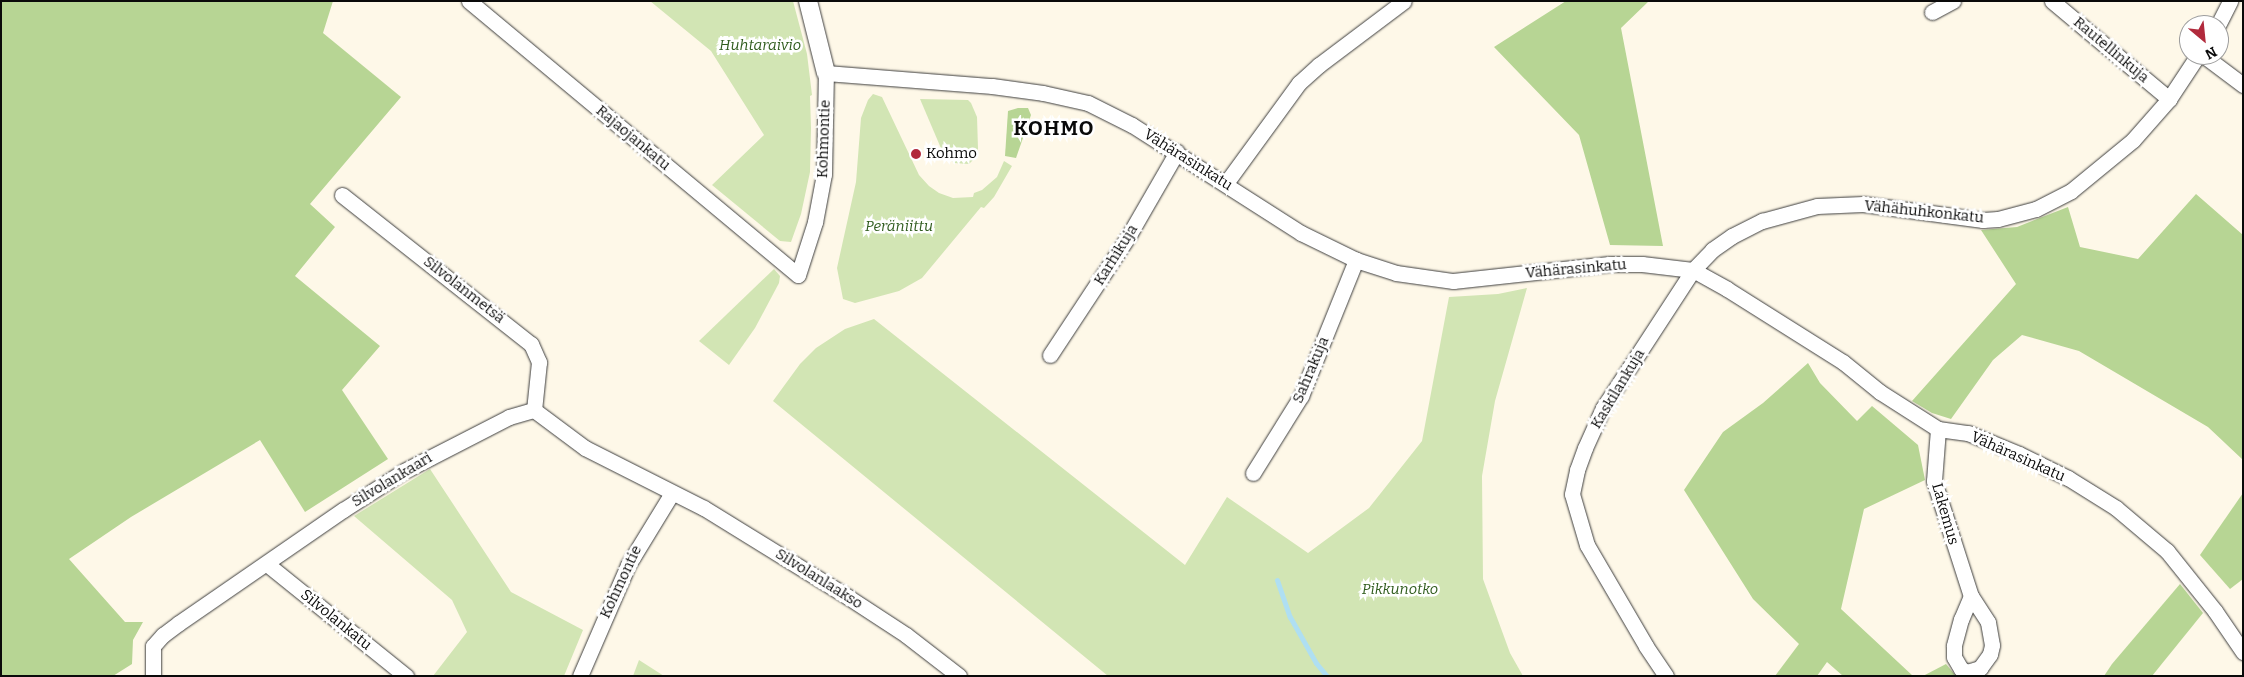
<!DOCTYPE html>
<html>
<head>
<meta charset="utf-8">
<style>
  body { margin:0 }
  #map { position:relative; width:2244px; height:677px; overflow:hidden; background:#fef8e8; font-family:Bitter,serif }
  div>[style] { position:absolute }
  .green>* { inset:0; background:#d2e5b4 }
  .forest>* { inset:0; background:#b7d594 }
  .stream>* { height:5px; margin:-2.5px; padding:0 2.5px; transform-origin:2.5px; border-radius:2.5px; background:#afdff2 }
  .roads { filter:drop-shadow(0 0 1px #3d3d3d) drop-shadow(0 0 1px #3d3d3d) }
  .minor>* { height:15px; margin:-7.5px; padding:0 7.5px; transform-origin:7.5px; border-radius:7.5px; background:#fff }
  .tertiary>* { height:18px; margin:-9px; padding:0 9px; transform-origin:9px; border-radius:9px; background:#fff }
  .dots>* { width:14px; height:14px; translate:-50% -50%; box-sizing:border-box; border:2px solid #fff; border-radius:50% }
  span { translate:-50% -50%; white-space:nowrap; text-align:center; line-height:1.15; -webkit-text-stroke:5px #fff; paint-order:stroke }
  .park-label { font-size:15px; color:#315d1f; font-style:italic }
  .street-label { font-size:15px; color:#0a0a0a }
  .poi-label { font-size:15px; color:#0a0a0a }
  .left { translate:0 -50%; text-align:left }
  .district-label { font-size:20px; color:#0a0a0a; font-weight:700; letter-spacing:1px }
  .frame { position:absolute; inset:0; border:2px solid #0a0a0a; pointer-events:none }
  .north { position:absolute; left:2179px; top:15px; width:50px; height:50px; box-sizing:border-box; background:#fff; border:1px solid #9d9d9d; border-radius:50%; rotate:152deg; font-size:14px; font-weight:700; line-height:20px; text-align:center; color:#0a0a0a }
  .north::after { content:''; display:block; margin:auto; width:18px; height:22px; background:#b12a3c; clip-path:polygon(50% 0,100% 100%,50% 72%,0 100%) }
</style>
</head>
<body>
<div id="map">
  <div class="green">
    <i style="clip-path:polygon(650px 1px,793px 1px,807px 54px,812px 95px,810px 96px,811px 128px,810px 172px,801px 214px,791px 242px,780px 241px,712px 185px,764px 135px,711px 51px)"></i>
    <i style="clip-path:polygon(873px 94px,882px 97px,919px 175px,929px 186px,939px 193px,953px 198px,973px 197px,974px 193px,982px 190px,997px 177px,1004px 161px,1012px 166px,994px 197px,984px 208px,981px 207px,922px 278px,899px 291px,855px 303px,843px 299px,837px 268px,856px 182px,861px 118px,868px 100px)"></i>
    <i style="clip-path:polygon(920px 99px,968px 100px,971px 103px,977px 117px,978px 149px,974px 159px,969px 164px,954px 163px,943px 153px)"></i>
    <i style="clip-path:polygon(774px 269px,780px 276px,779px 283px,755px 328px,729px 365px,699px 341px)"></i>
    <i style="clip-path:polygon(1527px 288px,1495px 401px,1482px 476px,1483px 579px,1510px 653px,1523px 676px,1108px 676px,773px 401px,800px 364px,816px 348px,845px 329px,874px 319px,1185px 565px,1227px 497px,1308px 553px,1369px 508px,1422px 441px,1449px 297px,1498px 294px)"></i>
    <i style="clip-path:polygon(430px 469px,511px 592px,583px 630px,564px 676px,433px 676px,467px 632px,452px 600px,354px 516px)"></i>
    <i style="clip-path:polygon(639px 660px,664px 676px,633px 676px)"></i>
  </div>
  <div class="forest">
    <i style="clip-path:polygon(1px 1px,333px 1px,323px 33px,401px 97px,310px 204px,335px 227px,295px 276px,380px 346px,342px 390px,388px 459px,305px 512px,260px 440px,131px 517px,69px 559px,125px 622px,143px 622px,133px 640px,132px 664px,113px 676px,1px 676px)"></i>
    <i style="clip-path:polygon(1566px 1px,1649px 1px,1621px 28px,1663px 246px,1610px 245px,1579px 135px,1494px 47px)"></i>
    <i style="clip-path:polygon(1018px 108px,1028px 108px,1031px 115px,1016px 158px,1005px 156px,1008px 111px)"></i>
    <i style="clip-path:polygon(2196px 194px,2243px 235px,2243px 460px,2208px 427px,2079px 351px,2022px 335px,1993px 360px,1951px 419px,1932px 413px,1912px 401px,2016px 284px,1981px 230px,2017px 227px,2068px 207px,2080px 247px,2138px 259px)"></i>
    <i style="clip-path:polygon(1808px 363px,1820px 383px,1857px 421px,1872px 406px,1918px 445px,1925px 480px,1864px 509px,1841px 609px,1913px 676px,1843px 676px,1827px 662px,1817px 676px,1775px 676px,1799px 644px,1753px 599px,1684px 490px,1723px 432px,1763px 403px)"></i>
    <i style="clip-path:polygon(2243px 493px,2243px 579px,2230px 589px,2200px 555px)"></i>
    <i style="clip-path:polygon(2180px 584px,2203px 613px,2152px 676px,2104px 676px,2112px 664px)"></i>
    <i style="clip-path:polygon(1946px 664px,1956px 676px,1923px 676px)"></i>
  </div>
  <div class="stream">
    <i style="left:1277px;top:580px;width:39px;rotate:71deg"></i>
    <i style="left:1290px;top:617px;width:53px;rotate:60.5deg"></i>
    <i style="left:1316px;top:663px;width:17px;rotate:50deg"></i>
  </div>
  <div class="roads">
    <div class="minor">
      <i style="left:469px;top:1px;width:428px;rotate:39.8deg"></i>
      <i style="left:798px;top:275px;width:56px;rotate:-72.2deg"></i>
      <i style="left:815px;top:222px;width:49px;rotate:-79.4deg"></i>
      <i style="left:824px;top:174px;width:101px;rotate:-88.9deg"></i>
      <i style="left:826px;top:73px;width:167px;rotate:4.5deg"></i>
      <i style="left:992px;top:86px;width:51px;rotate:7.8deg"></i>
      <i style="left:1043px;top:93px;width:46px;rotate:12.5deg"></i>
      <i style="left:1088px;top:103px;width:49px;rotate:26.6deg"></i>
      <i style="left:1132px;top:125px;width:201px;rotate:32.6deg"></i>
      <i style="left:1301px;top:233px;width:61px;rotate:26.1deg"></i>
      <i style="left:1356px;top:260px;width:42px;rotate:18deg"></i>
      <i style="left:1396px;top:273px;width:58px;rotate:8deg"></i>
      <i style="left:1453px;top:281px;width:157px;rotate:-6.2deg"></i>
      <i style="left:1609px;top:264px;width:33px"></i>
      <i style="left:1642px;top:264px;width:51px;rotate:6.7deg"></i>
      <i style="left:1693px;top:270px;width:39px;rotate:29deg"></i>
      <i style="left:1727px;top:289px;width:137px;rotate:32.2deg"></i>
      <i style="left:1843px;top:362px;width:48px;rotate:39deg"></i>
      <i style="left:1880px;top:392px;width:69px;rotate:32.5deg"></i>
      <i style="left:1938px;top:429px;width:30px;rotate:8deg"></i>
      <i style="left:1968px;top:433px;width:55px;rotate:22.4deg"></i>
      <i style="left:2019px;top:454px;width:55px;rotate:26.1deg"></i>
      <i style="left:2068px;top:478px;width:57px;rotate:32deg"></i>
      <i style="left:2116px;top:508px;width:67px;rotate:40.1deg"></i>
      <i style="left:2167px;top:551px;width:77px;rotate:51.3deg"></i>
      <i style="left:2215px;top:611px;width:50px;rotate:55.7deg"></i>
      <i style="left:2052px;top:1px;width:153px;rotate:39.9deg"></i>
      <i style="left:1932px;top:12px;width:24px;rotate:-28deg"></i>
      <i style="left:2218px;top:25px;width:27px;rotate:-63deg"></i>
      <i style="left:2203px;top:55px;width:50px;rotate:36.9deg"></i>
      <i style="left:1226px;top:183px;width:124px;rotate:-53.9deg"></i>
      <i style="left:1299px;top:83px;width:27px;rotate:-42deg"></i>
      <i style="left:1319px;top:65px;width:106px;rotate:-37deg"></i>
      <i style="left:342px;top:195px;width:241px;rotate:38.3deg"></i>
      <i style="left:531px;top:344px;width:20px;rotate:66deg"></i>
      <i style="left:539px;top:362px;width:48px;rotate:95.9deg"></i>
      <i style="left:1050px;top:355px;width:144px;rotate:-56.6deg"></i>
      <i style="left:1129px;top:235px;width:96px;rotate:-60deg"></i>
      <i style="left:1938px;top:429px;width:52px;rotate:94.4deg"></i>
      <i style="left:1934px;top:481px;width:121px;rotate:72.2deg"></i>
      <i style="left:1971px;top:596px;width:25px;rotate:113deg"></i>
      <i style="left:1961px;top:619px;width:28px;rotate:105deg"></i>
      <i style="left:1954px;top:646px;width:11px;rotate:90deg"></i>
      <i style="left:1954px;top:657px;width:14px;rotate:60deg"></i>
      <i style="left:1961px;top:669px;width:7px;rotate:27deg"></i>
      <i style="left:1967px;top:672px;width:14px;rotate:-17deg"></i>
      <i style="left:1980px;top:668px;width:17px;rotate:-54deg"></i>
      <i style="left:1990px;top:654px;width:9px;rotate:-77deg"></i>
      <i style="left:1992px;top:645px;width:23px;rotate:-100deg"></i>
      <i style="left:1988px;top:622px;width:31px;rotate:-123deg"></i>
      <i style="left:1253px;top:473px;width:91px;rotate:-58.1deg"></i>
      <i style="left:1301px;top:396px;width:147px;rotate:-68deg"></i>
      <i style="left:267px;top:564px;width:179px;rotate:38.9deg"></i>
      <i style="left:153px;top:676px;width:30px;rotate:-90deg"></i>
      <i style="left:153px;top:646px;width:15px;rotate:-48deg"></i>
      <i style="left:163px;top:635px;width:20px;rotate:-37deg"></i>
      <i style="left:179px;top:623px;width:199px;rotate:-34.6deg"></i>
      <i style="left:343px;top:510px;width:72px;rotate:-32.6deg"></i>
      <i style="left:404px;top:471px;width:118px;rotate:-27.2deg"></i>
      <i style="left:509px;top:417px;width:26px;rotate:-16deg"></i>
      <i style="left:534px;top:410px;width:64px;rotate:36.7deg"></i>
      <i style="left:585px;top:448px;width:133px;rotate:26.8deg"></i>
      <i style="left:704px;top:508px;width:169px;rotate:31.7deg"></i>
      <i style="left:848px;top:597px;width:69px;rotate:33.2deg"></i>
      <i style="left:906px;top:635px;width:67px;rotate:37.7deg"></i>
      <i style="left:580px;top:676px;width:121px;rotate:-66.6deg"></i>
      <i style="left:628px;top:565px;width:84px;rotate:-58.6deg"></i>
      <i style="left:1666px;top:676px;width:36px;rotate:-124deg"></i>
      <i style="left:1646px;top:646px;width:117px;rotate:-120.3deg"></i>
      <i style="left:1587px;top:545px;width:53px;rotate:-106.4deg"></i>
      <i style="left:1572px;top:494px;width:25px;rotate:-78deg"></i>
      <i style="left:1577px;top:470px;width:23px;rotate:-70deg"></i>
      <i style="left:1585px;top:448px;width:44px;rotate:-65.8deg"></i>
      <i style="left:1603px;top:408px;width:165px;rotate:-56.9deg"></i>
      <i style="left:1693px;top:270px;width:28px;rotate:-46deg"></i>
      <i style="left:1712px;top:250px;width:24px;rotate:-35deg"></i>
      <i style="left:1732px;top:236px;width:34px;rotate:-27deg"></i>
      <i style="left:1762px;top:221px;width:57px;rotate:-15.3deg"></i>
      <i style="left:1817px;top:206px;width:46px;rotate:-2.5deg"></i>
      <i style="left:1863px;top:204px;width:121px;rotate:7.6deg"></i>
      <i style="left:1983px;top:220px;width:15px;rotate:-4deg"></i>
      <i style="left:1998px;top:219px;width:39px;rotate:-15deg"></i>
      <i style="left:2036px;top:209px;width:39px;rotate:-27deg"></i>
      <i style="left:2071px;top:191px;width:80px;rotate:-39.4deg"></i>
      <i style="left:2133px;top:140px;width:55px;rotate:-48.7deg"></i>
      <i style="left:2169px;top:99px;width:53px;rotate:-56.6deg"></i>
    </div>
    <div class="tertiary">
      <i style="left:808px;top:1px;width:74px;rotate:76deg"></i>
    </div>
  </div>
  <div class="dots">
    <i style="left:916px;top:154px;background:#b12a3c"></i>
  </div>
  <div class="park-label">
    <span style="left:760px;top:46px">Huhtaraivio</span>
    <span style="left:899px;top:227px">Peräniittu</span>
    <span style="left:1400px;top:590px">Pikkunotko</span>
  </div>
  <div class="street-label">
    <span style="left:2111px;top:50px;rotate:40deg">Rautellinkuja</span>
    <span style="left:633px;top:138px;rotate:40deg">Rajaojankatu</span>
    <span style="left:824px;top:139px;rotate:-88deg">Kohmontie</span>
    <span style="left:1188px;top:160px;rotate:32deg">Vähärasinkatu</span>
    <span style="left:1924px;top:212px;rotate:6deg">Vähähuhkonkatu</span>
    <span style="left:1116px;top:255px;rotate:-58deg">Karhikuja</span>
    <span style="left:1576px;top:269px;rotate:-5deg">Vähärasinkatu</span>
    <span style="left:464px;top:290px;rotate:38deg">Silvolanmetsä</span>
    <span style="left:1311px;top:370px;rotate:-67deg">Sahrakuja</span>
    <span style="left:1618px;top:389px;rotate:-59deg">Kaskilankuja</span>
    <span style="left:2018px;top:457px;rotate:24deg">Vähärasinkatu</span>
    <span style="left:392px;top:480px;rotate:-31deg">Silvolankaari</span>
    <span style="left:1945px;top:514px;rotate:74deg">Lakemus</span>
    <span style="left:819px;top:579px;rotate:32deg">Silvolanlaakso</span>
    <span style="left:621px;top:582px;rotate:-65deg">Kohmontie</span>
    <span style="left:336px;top:620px;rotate:39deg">Silvolankatu</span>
  </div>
  <div class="poi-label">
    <span class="left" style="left:926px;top:154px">Kohmo</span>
  </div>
  <div class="district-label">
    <span style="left:1054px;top:128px">KOHMO</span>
  </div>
  <div class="frame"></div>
  <div class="north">N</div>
</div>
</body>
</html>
